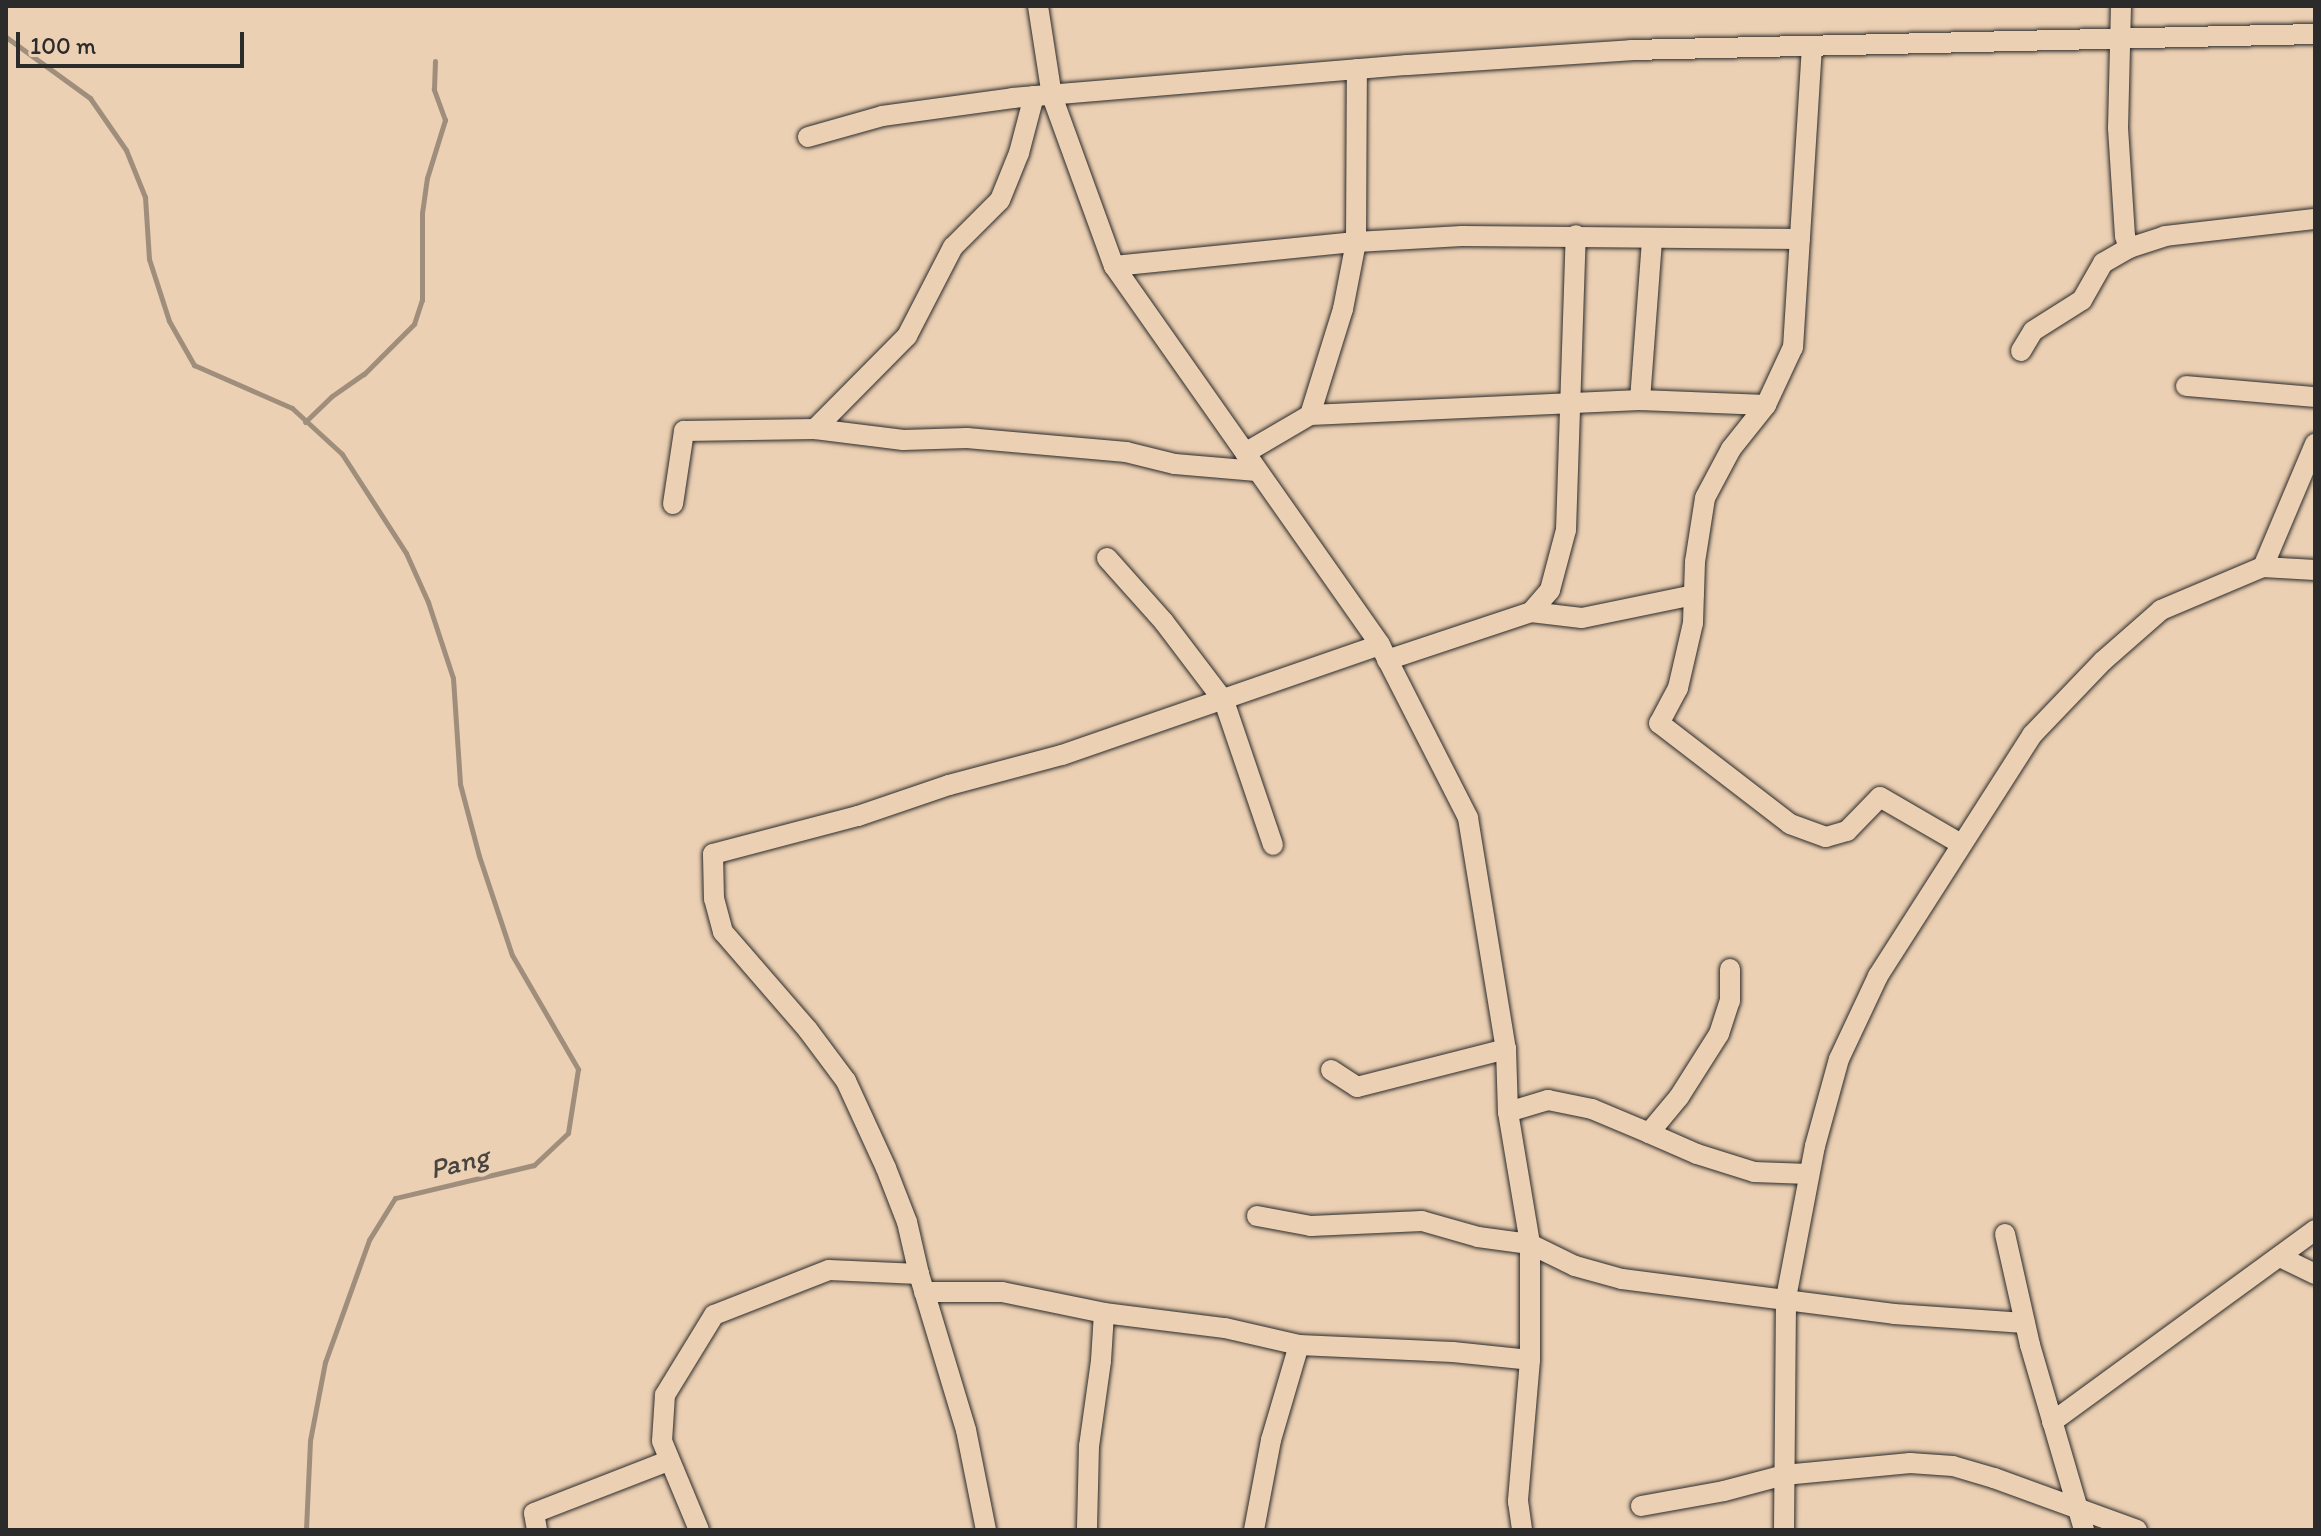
<!DOCTYPE html>
<html>
<head>
<meta charset="utf-8">
<style>
  body { margin:0 }
  #map { position:relative; width:2321px; height:1536px; overflow:hidden; background:#ecd0b3; font-family:Itim,sans-serif }
  div>[style] { position:absolute }
  .stream>* { height:5px; margin:-2.5px; padding:0 2.5px; transform-origin:2.5px; border-radius:2.5px; background:#a08e7d }
  .roads { filter:drop-shadow(0 0 2px #2b2b2b) drop-shadow(0 0 2px #2b2b2b) }
  .minor>* { height:20px; margin:-10px; padding:0 10px; transform-origin:10px; border-radius:10px; background:#ecd0b3 }
  span { translate:-50% -50%; white-space:nowrap; text-align:center; line-height:1.15; -webkit-text-stroke:8px #ecd0b3; paint-order:stroke }
  .water-label { font-size:28px; color:#484440; font-style:italic }
  .frame { position:absolute; inset:0; border:8px solid #2b2b2b; pointer-events:none }
  .scale { position:absolute; left:16px; top:32px; width:228px; height:36px; box-sizing:border-box; border:4px solid #2b2b2b; border-top:0; padding-left:10px; font-size:24px; line-height:28px; white-space:nowrap; color:#2b2b2b; -webkit-text-stroke:6px #ecd0b3; paint-order:stroke }
</style>
</head>
<body>
<div id="map">
  <div class="stream">
    <i style="left:6px;top:37px;width:104px;rotate:36deg"></i>
    <i style="left:90px;top:98px;width:63px;rotate:55.3deg"></i>
    <i style="left:126px;top:150px;width:51px;rotate:68deg"></i>
    <i style="left:145px;top:197px;width:62px;rotate:86.3deg"></i>
    <i style="left:149px;top:259px;width:65px;rotate:72.1deg"></i>
    <i style="left:169px;top:321px;width:51px;rotate:60.4deg"></i>
    <i style="left:194px;top:365px;width:107px;rotate:23.7deg"></i>
    <i style="left:292px;top:408px;width:68px;rotate:42.6deg"></i>
    <i style="left:342px;top:454px;width:118px;rotate:57.1deg"></i>
    <i style="left:406px;top:553px;width:54px;rotate:65.8deg"></i>
    <i style="left:428px;top:602px;width:80px;rotate:71.8deg"></i>
    <i style="left:453px;top:678px;width:106px;rotate:86.2deg"></i>
    <i style="left:460px;top:784px;width:74px;rotate:75.2deg"></i>
    <i style="left:479px;top:856px;width:104px;rotate:71.6deg"></i>
    <i style="left:512px;top:955px;width:132px;rotate:59.9deg"></i>
    <i style="left:578px;top:1069px;width:65px;rotate:98.9deg"></i>
    <i style="left:568px;top:1133px;width:47px;rotate:136.7deg"></i>
    <i style="left:534px;top:1165px;width:143px;rotate:166.6deg"></i>
    <i style="left:395px;top:1198px;width:49px;rotate:121.8deg"></i>
    <i style="left:369px;top:1240px;width:130px;rotate:109.8deg"></i>
    <i style="left:325px;top:1362px;width:80px;rotate:100.8deg"></i>
    <i style="left:310px;top:1441px;width:89px;rotate:92.6deg"></i>
    <i style="left:305px;top:422px;width:37px;rotate:-44deg"></i>
    <i style="left:332px;top:396px;width:39px;rotate:-35deg"></i>
    <i style="left:364px;top:374px;width:71px;rotate:-45deg"></i>
    <i style="left:414px;top:324px;width:25px;rotate:-72deg"></i>
    <i style="left:422px;top:300px;width:87px;rotate:-90deg"></i>
    <i style="left:422px;top:213px;width:35px;rotate:-82deg"></i>
    <i style="left:427px;top:178px;width:61px;rotate:-72.8deg"></i>
    <i style="left:445px;top:120px;width:33px;rotate:-110deg"></i>
    <i style="left:434px;top:89px;width:28px;rotate:-88deg"></i>
  </div>
  <div class="roads">
    <div class="minor">
      <i style="left:1038px;top:6px;width:91px;rotate:81.2deg"></i>
      <i style="left:1052px;top:96px;width:181px;rotate:70deg"></i>
      <i style="left:1114px;top:266px;width:463px;rotate:54.9deg"></i>
      <i style="left:1380px;top:645px;width:194px;rotate:63deg"></i>
      <i style="left:1468px;top:818px;width:234px;rotate:80.7deg"></i>
      <i style="left:1506px;top:1049px;width:63px;rotate:88.2deg"></i>
      <i style="left:1508px;top:1112px;width:134px;rotate:80.5deg"></i>
      <i style="left:1530px;top:1244px;width:116px;rotate:90deg"></i>
      <i style="left:1530px;top:1360px;width:142px;rotate:94.9deg"></i>
      <i style="left:1518px;top:1501px;width:29px;rotate:82deg"></i>
      <i style="left:2121px;top:6px;width:122px;rotate:91.4deg"></i>
      <i style="left:2118px;top:128px;width:108px;rotate:86.3deg"></i>
      <i style="left:2125px;top:236px;width:13px;rotate:72deg"></i>
      <i style="left:1812px;top:46px;width:302px;rotate:93.6deg"></i>
      <i style="left:1793px;top:347px;width:64px;rotate:115deg"></i>
      <i style="left:1766px;top:405px;width:56px;rotate:128.5deg"></i>
      <i style="left:1731px;top:449px;width:55px;rotate:118deg"></i>
      <i style="left:1705px;top:498px;width:65px;rotate:98.9deg"></i>
      <i style="left:1695px;top:562px;width:61px;rotate:91.9deg"></i>
      <i style="left:1693px;top:623px;width:67px;rotate:103deg"></i>
      <i style="left:1678px;top:688px;width:40px;rotate:118deg"></i>
      <i style="left:1659px;top:723px;width:165px;rotate:37.6deg"></i>
      <i style="left:1790px;top:824px;width:38px;rotate:20deg"></i>
      <i style="left:1826px;top:837px;width:22px;rotate:-16deg"></i>
      <i style="left:1847px;top:831px;width:47px;rotate:-45.9deg"></i>
      <i style="left:1880px;top:797px;width:94px;rotate:30.1deg"></i>
      <i style="left:808px;top:137px;width:77px;rotate:-15.8deg"></i>
      <i style="left:882px;top:116px;width:132px;rotate:-7.8deg"></i>
      <i style="left:1013px;top:98px;width:395px;rotate:-4.8deg"></i>
      <i style="left:1407px;top:65px;width:225px;rotate:-3.8deg"></i>
      <i style="left:1631px;top:50px;width:684px;rotate:-1.34deg"></i>
      <i style="left:1114px;top:266px;width:243px;rotate:-5.7deg"></i>
      <i style="left:1356px;top:242px;width:106px;rotate:-3.2deg"></i>
      <i style="left:1462px;top:236px;width:338px;rotate:0.5deg"></i>
      <i style="left:2021px;top:351px;width:23px;rotate:-59deg"></i>
      <i style="left:2033px;top:331px;width:58px;rotate:-32.3deg"></i>
      <i style="left:2082px;top:300px;width:43px;rotate:-60.4deg"></i>
      <i style="left:2103px;top:263px;width:30px;rotate:-30deg"></i>
      <i style="left:2129px;top:248px;width:38px;rotate:-18deg"></i>
      <i style="left:2165px;top:236px;width:151px;rotate:-6.5deg"></i>
      <i style="left:2186px;top:386px;width:129px;rotate:4.9deg"></i>
      <i style="left:1640px;top:400px;width:161px;rotate:-85.7deg"></i>
      <i style="left:1310px;top:415px;width:111px;rotate:-72.7deg"></i>
      <i style="left:1343px;top:309px;width:68px;rotate:-79deg"></i>
      <i style="left:1356px;top:242px;width:173px;rotate:-89.7deg"></i>
      <i style="left:815px;top:429px;width:131px;rotate:-45.3deg"></i>
      <i style="left:907px;top:336px;width:100px;rotate:-62.7deg"></i>
      <i style="left:953px;top:247px;width:66px;rotate:-45deg"></i>
      <i style="left:1000px;top:200px;width:51px;rotate:-68deg"></i>
      <i style="left:1019px;top:153px;width:59px;rotate:-75.3deg"></i>
      <i style="left:1245px;top:453px;width:75px;rotate:-30.3deg"></i>
      <i style="left:1310px;top:415px;width:330px;rotate:-2.6deg"></i>
      <i style="left:1640px;top:400px;width:126px;rotate:2.3deg"></i>
      <i style="left:673px;top:504px;width:74px;rotate:-81.4deg"></i>
      <i style="left:684px;top:431px;width:131px;rotate:-0.9deg"></i>
      <i style="left:815px;top:429px;width:89px;rotate:7.1deg"></i>
      <i style="left:903px;top:440px;width:64px;rotate:-1.8deg"></i>
      <i style="left:967px;top:438px;width:160px;rotate:5deg"></i>
      <i style="left:1126px;top:452px;width:50px;rotate:13.8deg"></i>
      <i style="left:1175px;top:464px;width:82px;rotate:4.9deg"></i>
      <i style="left:1107px;top:558px;width:86px;rotate:48.3deg"></i>
      <i style="left:1164px;top:622px;width:99px;rotate:52.8deg"></i>
      <i style="left:1224px;top:701px;width:152px;rotate:71.2deg"></i>
      <i style="left:2263px;top:567px;width:134px;rotate:-67.1deg"></i>
      <i style="left:1531px;top:612px;width:51px;rotate:6.7deg"></i>
      <i style="left:1582px;top:618px;width:114px;rotate:-11.6deg"></i>
      <i style="left:1387px;top:660px;width:152px;rotate:-18.4deg"></i>
      <i style="left:1531px;top:612px;width:29px;rotate:-49deg"></i>
      <i style="left:1550px;top:590px;width:62px;rotate:-75.1deg"></i>
      <i style="left:1566px;top:530px;width:295px;rotate:-88.1deg"></i>
      <i style="left:1331px;top:1070px;width:31px;rotate:33deg"></i>
      <i style="left:1357px;top:1087px;width:154px;rotate:-14.3deg"></i>
      <i style="left:1508px;top:1112px;width:42px;rotate:-16.7deg"></i>
      <i style="left:1548px;top:1100px;width:45px;rotate:11.6deg"></i>
      <i style="left:1592px;top:1109px;width:62px;rotate:22.8deg"></i>
      <i style="left:1649px;top:1133px;width:47px;rotate:-50.2deg"></i>
      <i style="left:1679px;top:1097px;width:75px;rotate:-57.6deg"></i>
      <i style="left:1719px;top:1034px;width:35px;rotate:-72deg"></i>
      <i style="left:1730px;top:1001px;width:32px;rotate:-90deg"></i>
      <i style="left:1649px;top:1133px;width:52px;rotate:23.6deg"></i>
      <i style="left:1697px;top:1154px;width:60px;rotate:17.5deg"></i>
      <i style="left:1754px;top:1172px;width:55px;rotate:2.1deg"></i>
      <i style="left:1257px;top:1216px;width:55px;rotate:10.5deg"></i>
      <i style="left:1311px;top:1226px;width:111px;rotate:-2.6deg"></i>
      <i style="left:1422px;top:1221px;width:58px;rotate:15.9deg"></i>
      <i style="left:1478px;top:1237px;width:52px;rotate:7.7deg"></i>
      <i style="left:1530px;top:1244px;width:50px;rotate:26.1deg"></i>
      <i style="left:1575px;top:1266px;width:49px;rotate:15.5deg"></i>
      <i style="left:1622px;top:1279px;width:274px;rotate:7.3deg"></i>
      <i style="left:1894px;top:1314px;width:131px;rotate:3.9deg"></i>
      <i style="left:2005px;top:1234px;width:114px;rotate:77.3deg"></i>
      <i style="left:2030px;top:1345px;width:193px;rotate:73.7deg"></i>
      <i style="left:2280px;top:1257px;width:39px;rotate:26deg"></i>
      <i style="left:924px;top:1292px;width:78px"></i>
      <i style="left:1002px;top:1292px;width:104px;rotate:11.6deg"></i>
      <i style="left:1104px;top:1313px;width:48px;rotate:93.6deg"></i>
      <i style="left:1101px;top:1361px;width:86px;rotate:98deg"></i>
      <i style="left:1089px;top:1446px;width:84px;rotate:91.4deg"></i>
      <i style="left:1104px;top:1313px;width:122px;rotate:7.1deg"></i>
      <i style="left:1225px;top:1328px;width:76px;rotate:12.9deg"></i>
      <i style="left:1299px;top:1345px;width:154px;rotate:2.6deg"></i>
      <i style="left:1453px;top:1352px;width:77px;rotate:5.9deg"></i>
      <i style="left:2052px;top:1422px;width:326px;rotate:-36.1deg"></i>
      <i style="left:1641px;top:1506px;width:84px;rotate:-10.2deg"></i>
      <i style="left:1724px;top:1491px;width:62px;rotate:-14.9deg"></i>
      <i style="left:1784px;top:1475px;width:127px;rotate:-5.4deg"></i>
      <i style="left:1910px;top:1463px;width:43px;rotate:4deg"></i>
      <i style="left:1953px;top:1466px;width:43px;rotate:16.3deg"></i>
      <i style="left:1994px;top:1478px;width:152px;rotate:20deg"></i>
      <i style="left:537px;top:1530px;width:17px;rotate:-100deg"></i>
      <i style="left:534px;top:1513px;width:144px;rotate:-21.2deg"></i>
      <i style="left:699px;top:1530px;width:96px;rotate:-112.6deg"></i>
      <i style="left:662px;top:1441px;width:46px;rotate:-86.3deg"></i>
      <i style="left:665px;top:1395px;width:94px;rotate:-58.5deg"></i>
      <i style="left:714px;top:1315px;width:123px;rotate:-21.4deg"></i>
      <i style="left:829px;top:1270px;width:90px;rotate:2.5deg"></i>
      <i style="left:986px;top:1530px;width:102px;rotate:-101.3deg"></i>
      <i style="left:966px;top:1430px;width:163px;rotate:-106.8deg"></i>
      <i style="left:919px;top:1274px;width:53px;rotate:-103deg"></i>
      <i style="left:907px;top:1222px;width:58px;rotate:-111.3deg"></i>
      <i style="left:886px;top:1168px;width:96px;rotate:-114.7deg"></i>
      <i style="left:846px;top:1081px;width:64px;rotate:-126.7deg"></i>
      <i style="left:808px;top:1030px;width:130px;rotate:-130.9deg"></i>
      <i style="left:723px;top:932px;width:34px;rotate:-105deg"></i>
      <i style="left:714px;top:899px;width:45px;rotate:-91.3deg"></i>
      <i style="left:713px;top:854px;width:150px;rotate:-14.7deg"></i>
      <i style="left:858px;top:816px;width:96px;rotate:-18.8deg"></i>
      <i style="left:949px;top:785px;width:117px;rotate:-14.9deg"></i>
      <i style="left:1062px;top:755px;width:336px;rotate:-19.1deg"></i>
      <i style="left:1254px;top:1530px;width:92px;rotate:-79.3deg"></i>
      <i style="left:1271px;top:1440px;width:99px;rotate:-73.6deg"></i>
      <i style="left:1784px;top:1530px;width:232px;rotate:-89.5deg"></i>
      <i style="left:1786px;top:1298px;width:155px;rotate:-79.2deg"></i>
      <i style="left:1815px;top:1146px;width:90px;rotate:-74.6deg"></i>
      <i style="left:1839px;top:1059px;width:92px;rotate:-64.8deg"></i>
      <i style="left:1878px;top:976px;width:286px;rotate:-57.4deg"></i>
      <i style="left:2032px;top:735px;width:103px;rotate:-46.2deg"></i>
      <i style="left:2103px;top:661px;width:77px;rotate:-41.3deg"></i>
      <i style="left:2161px;top:610px;width:111px;rotate:-22.9deg"></i>
      <i style="left:2263px;top:567px;width:52px;rotate:3.3deg"></i>
    </div>
  </div>
  <div class="water-label">
    <span style="left:459px;top:1162px;rotate:-14deg">Pang</span>
  </div>
  <div class="frame"></div>
  <div class="scale">100 m</div>
</div>
</body>
</html>
